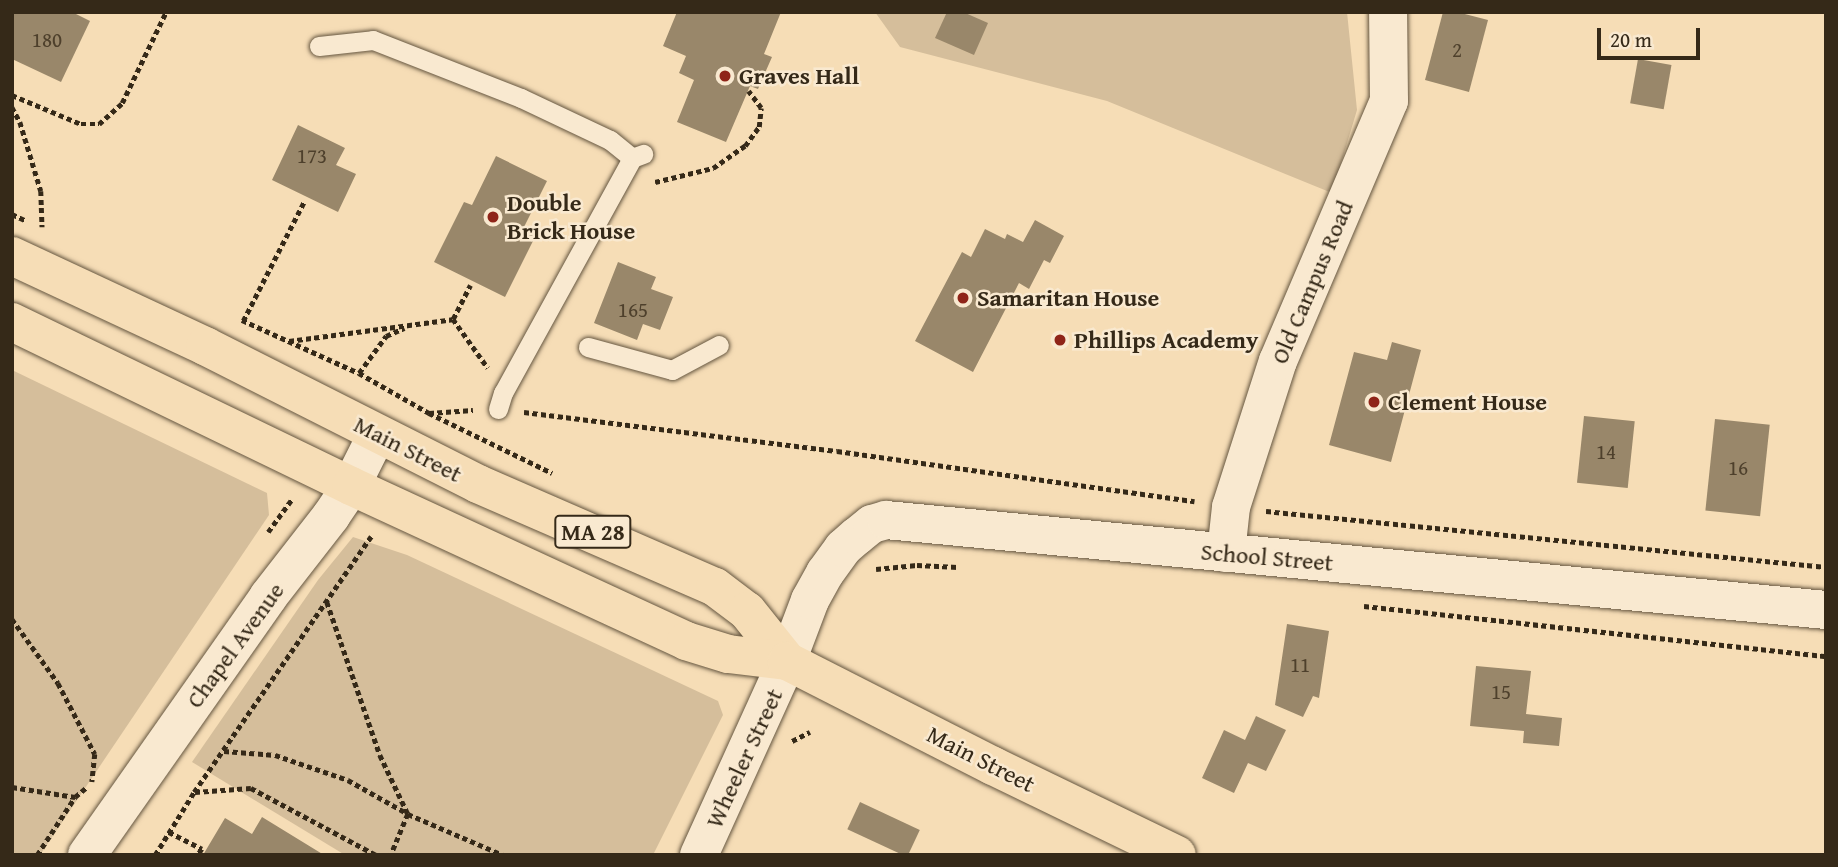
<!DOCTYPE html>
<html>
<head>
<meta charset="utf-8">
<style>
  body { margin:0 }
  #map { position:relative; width:1838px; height:867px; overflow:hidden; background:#f6ddb6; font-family:"Gentium Book Plus",serif }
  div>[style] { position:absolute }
  .green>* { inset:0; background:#d5be9b }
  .building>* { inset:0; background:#99876a; transform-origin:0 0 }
  .path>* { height:4.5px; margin-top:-2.25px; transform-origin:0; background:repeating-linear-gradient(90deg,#352918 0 5px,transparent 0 8.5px) }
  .roads { filter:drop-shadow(0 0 2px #655640) drop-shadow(0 0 2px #655640) }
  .lane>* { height:19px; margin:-9.5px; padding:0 9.5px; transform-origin:9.5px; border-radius:9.5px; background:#f9e9d0 }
  .street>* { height:38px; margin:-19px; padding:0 19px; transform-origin:19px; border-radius:19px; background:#f9e9d0 }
  .secondary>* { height:38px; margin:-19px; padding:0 19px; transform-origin:19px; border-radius:19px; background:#f9e9d0 }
  .primary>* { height:38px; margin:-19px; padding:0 19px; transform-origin:19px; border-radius:19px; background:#f6ddb6 }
  .dots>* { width:19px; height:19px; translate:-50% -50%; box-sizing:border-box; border:4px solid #f9e9d0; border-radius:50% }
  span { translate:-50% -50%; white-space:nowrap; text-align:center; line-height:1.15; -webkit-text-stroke:5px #f9e9d0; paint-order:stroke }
  .number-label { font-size:21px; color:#4e402c }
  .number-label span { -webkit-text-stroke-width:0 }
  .shield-label span { padding:2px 5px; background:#f9e9d0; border:2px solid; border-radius:5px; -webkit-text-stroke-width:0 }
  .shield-label { font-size:23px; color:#352918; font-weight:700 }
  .poi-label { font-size:24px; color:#352918; font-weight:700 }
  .left { translate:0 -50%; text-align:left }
  .street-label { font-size:24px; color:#352918 }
  .frame { position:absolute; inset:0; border:14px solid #352918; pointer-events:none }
  .scale { position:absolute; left:1597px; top:28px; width:103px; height:32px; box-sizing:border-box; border:4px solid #352918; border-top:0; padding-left:9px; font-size:21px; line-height:24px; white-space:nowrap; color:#352918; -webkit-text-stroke:5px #f9e9d0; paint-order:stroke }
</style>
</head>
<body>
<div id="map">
  <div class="green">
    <i style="clip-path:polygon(875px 12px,1347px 12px,1357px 110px,1332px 193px,1107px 101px,900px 47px)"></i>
    <i style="clip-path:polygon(12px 370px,267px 493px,269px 515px,40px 855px,12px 855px)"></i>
    <i style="clip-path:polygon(353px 537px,407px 555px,718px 701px,723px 715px,653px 855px,345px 855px,192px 762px,318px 580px)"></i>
  </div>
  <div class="building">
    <i style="clip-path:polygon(12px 12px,72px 12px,90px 21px,61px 82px,12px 59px)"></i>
    <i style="clip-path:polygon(677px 12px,781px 12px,764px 54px,772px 57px,758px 89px,750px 86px,726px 142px,677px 122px,694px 80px,679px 73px,686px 56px,663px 46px)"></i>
    <i style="clip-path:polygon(947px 12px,963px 12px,988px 23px,974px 55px,935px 38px)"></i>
    <i style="clip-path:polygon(1443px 12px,1457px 12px,1488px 20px,1469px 92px,1425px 80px)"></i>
    <i style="left:1638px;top:59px;width:34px;height:45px;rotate:10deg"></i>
    <i style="clip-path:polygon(298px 125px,345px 148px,336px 165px,356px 174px,338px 212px,272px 180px)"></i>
    <i style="clip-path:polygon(496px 156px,547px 181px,523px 229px,536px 235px,505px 297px,434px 262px,464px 202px,472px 205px)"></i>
    <i style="clip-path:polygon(1035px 220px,1064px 236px,1050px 263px,1044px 260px,1029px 289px,1019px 283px,973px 372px,915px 341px,962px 252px,971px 257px,985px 229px,1005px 239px,1007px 234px,1023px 242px)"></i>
    <i style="clip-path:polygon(618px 262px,656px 277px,651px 289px,673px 297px,660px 330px,643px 324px,637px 340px,594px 323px)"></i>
    <i style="clip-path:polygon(1392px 342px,1421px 350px,1391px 462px,1329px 445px,1354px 352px,1387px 360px)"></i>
    <i style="left:1584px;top:416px;width:51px;height:67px;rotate:6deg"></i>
    <i style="left:1715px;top:419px;width:55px;height:92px;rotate:6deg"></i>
    <i style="clip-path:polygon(1287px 624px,1329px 631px,1319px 698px,1313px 696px,1303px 717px,1275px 705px)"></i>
    <i style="clip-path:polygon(1476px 666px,1531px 671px,1526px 714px,1562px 718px,1559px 746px,1523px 743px,1524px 731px,1470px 726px)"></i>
    <i style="clip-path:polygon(1256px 716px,1286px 730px,1266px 771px,1248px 763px,1234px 793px,1202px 778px,1224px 730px,1245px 740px)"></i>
    <i style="left:860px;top:802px;width:66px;height:30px;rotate:25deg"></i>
    <i style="clip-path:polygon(262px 817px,324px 855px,203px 855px,225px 818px,252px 834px)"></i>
  </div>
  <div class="path">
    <i style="left:12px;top:95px;width:75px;rotate:22.8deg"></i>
    <i style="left:81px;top:124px;width:18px"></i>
    <i style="left:99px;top:124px;width:31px;rotate:-42deg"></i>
    <i style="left:122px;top:103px;width:101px;rotate:-64.2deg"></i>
    <i style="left:12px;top:107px;width:17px;rotate:62deg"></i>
    <i style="left:20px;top:122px;width:72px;rotate:73.1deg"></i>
    <i style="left:41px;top:191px;width:36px;rotate:88deg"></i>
    <i style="left:655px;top:182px;width:60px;rotate:-13.6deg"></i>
    <i style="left:713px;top:168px;width:39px;rotate:-35deg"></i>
    <i style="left:745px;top:146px;width:24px;rotate:-54deg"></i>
    <i style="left:759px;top:127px;width:19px;rotate:-84deg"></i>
    <i style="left:761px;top:108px;width:21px;rotate:-127deg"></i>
    <i style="left:12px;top:214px;width:14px;rotate:25deg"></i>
    <i style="left:453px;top:319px;width:38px;rotate:-63deg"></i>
    <i style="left:242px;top:320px;width:128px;rotate:24.4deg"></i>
    <i style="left:359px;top:373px;width:81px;rotate:29.7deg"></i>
    <i style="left:429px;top:413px;width:137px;rotate:26deg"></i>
    <i style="left:243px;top:321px;width:134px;rotate:-62.9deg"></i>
    <i style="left:289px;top:341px;width:165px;rotate:-7.6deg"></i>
    <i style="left:453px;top:319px;width:60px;rotate:54.5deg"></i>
    <i style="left:359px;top:373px;width:46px;rotate:-53.9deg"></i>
    <i style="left:386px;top:336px;width:20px;rotate:-24deg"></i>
    <i style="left:524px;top:412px;width:315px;rotate:7.1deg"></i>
    <i style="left:837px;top:451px;width:361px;rotate:8deg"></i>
    <i style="left:429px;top:413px;width:44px;rotate:-3.9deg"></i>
    <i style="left:1266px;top:511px;width:563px;rotate:5.71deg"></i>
    <i style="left:268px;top:532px;width:41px;rotate:-54deg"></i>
    <i style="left:876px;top:569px;width:41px;rotate:-5.6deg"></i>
    <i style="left:917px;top:565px;width:41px;rotate:2.8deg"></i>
    <i style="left:327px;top:602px;width:162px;rotate:70.9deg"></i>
    <i style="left:380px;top:755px;width:65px;rotate:64.6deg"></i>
    <i style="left:408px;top:814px;width:44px;rotate:112.5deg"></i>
    <i style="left:1364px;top:606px;width:465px;rotate:6.2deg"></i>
    <i style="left:12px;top:619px;width:79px;rotate:54.3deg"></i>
    <i style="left:58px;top:683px;width:80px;rotate:62.5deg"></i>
    <i style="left:95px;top:754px;width:28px;rotate:96deg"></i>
    <i style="left:792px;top:741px;width:20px;rotate:-27deg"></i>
    <i style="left:224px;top:751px;width:51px;rotate:4.5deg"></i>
    <i style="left:275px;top:755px;width:77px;rotate:18.9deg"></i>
    <i style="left:348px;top:780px;width:69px;rotate:29.5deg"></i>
    <i style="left:408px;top:814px;width:103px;rotate:23.3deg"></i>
    <i style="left:12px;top:787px;width:64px;rotate:9deg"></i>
    <i style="left:75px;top:797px;width:16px;rotate:-40deg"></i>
    <i style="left:195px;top:792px;width:56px;rotate:-4.1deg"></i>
    <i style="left:251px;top:788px;width:142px;rotate:28.2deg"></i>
    <i style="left:169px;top:832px;width:37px;rotate:27deg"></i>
    <i style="left:202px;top:849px;width:7px;rotate:124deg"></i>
    <i style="left:37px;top:855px;width:69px;rotate:-56.8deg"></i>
    <i style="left:155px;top:855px;width:74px;rotate:-58.2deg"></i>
    <i style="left:194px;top:792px;width:311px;rotate:-55.3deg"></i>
  </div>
  <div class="roads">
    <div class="lane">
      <i style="left:319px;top:46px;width:54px;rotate:-6.3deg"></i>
      <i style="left:373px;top:40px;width:159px;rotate:21.4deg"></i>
      <i style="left:521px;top:98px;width:98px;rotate:25.3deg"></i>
      <i style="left:610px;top:140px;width:28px;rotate:39deg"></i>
      <i style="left:632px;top:158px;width:12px;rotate:-20deg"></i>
      <i style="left:588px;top:347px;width:87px;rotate:15.3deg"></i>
      <i style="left:672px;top:370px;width:53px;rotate:-28deg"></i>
      <i style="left:498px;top:409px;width:17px;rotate:-73deg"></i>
      <i style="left:503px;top:393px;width:268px;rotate:-61.2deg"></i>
    </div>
    <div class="street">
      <i style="left:1226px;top:553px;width:46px;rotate:-83.8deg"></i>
      <i style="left:1231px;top:507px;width:153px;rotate:-72.2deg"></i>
      <i style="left:1278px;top:361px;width:283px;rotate:-66.9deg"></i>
      <i style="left:1389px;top:101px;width:89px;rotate:-90.6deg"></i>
      <i style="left:87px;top:855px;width:315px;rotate:-54.9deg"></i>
      <i style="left:268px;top:597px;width:103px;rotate:-52.1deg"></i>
      <i style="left:331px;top:516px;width:36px;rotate:-56deg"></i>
      <i style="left:351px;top:486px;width:58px;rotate:-63.4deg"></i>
      <i style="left:699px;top:855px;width:213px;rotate:-65.6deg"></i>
    </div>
    <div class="secondary">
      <i style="left:787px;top:661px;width:65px;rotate:-69.3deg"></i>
      <i style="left:810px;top:600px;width:31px;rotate:-61deg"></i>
      <i style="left:825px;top:573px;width:31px;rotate:-54deg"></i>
      <i style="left:843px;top:548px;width:18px;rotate:-41deg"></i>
      <i style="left:857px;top:536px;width:19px;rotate:-39deg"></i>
      <i style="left:872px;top:524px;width:15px;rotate:-16deg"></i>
      <i style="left:886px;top:520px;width:944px;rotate:5.47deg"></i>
    </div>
    <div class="primary">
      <i style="left:12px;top:256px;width:213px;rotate:25deg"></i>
      <i style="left:205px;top:346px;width:306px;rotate:26.8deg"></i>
      <i style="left:478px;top:484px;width:258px;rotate:23.5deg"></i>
      <i style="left:715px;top:587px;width:40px;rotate:37deg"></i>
      <i style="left:747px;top:611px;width:64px;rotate:51.3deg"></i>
      <i style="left:12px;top:322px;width:377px;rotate:25.8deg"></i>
      <i style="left:351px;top:486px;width:369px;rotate:24.8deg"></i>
      <i style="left:686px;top:641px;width:44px;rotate:17.2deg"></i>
      <i style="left:728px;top:654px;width:59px;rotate:6.8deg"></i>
      <i style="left:787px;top:661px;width:231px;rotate:27deg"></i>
      <i style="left:993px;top:766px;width:204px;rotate:25.8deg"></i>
    </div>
  </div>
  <div class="dots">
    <i style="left:725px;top:76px;background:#8f2418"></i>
    <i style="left:493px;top:217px;background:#8f2418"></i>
    <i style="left:963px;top:298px;background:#8f2418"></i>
    <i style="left:1060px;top:340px;background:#8f2418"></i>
    <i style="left:1374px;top:402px;background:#8f2418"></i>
  </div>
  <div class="number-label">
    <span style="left:47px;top:40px">180</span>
    <span style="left:1457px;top:50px">2</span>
    <span style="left:312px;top:156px">173</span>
    <span style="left:633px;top:310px">165</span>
    <span style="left:1606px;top:452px">14</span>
    <span style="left:1738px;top:468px">16</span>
    <span style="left:1300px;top:665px">11</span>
    <span style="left:1501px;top:692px">15</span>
  </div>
  <div class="shield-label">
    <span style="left:593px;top:532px">MA 28</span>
  </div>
  <div class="poi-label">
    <span class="left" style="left:739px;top:76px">Graves Hall</span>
    <span class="left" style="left:507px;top:217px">Double<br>Brick House</span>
    <span class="left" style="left:977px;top:298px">Samaritan House</span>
    <span class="left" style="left:1074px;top:340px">Phillips Academy</span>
    <span class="left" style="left:1388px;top:402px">Clement House</span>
  </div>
  <div class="street-label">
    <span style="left:1312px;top:282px;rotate:-67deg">Old Campus Road</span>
    <span style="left:408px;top:449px;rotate:27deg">Main Street</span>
    <span style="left:1267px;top:557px;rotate:5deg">School Street</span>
    <span style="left:235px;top:645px;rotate:-54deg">Chapel Avenue</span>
    <span style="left:744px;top:758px;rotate:-65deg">Wheeler Street</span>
    <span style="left:981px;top:759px;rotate:27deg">Main Street</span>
  </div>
  <div class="frame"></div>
  <div class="scale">20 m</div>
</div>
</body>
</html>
